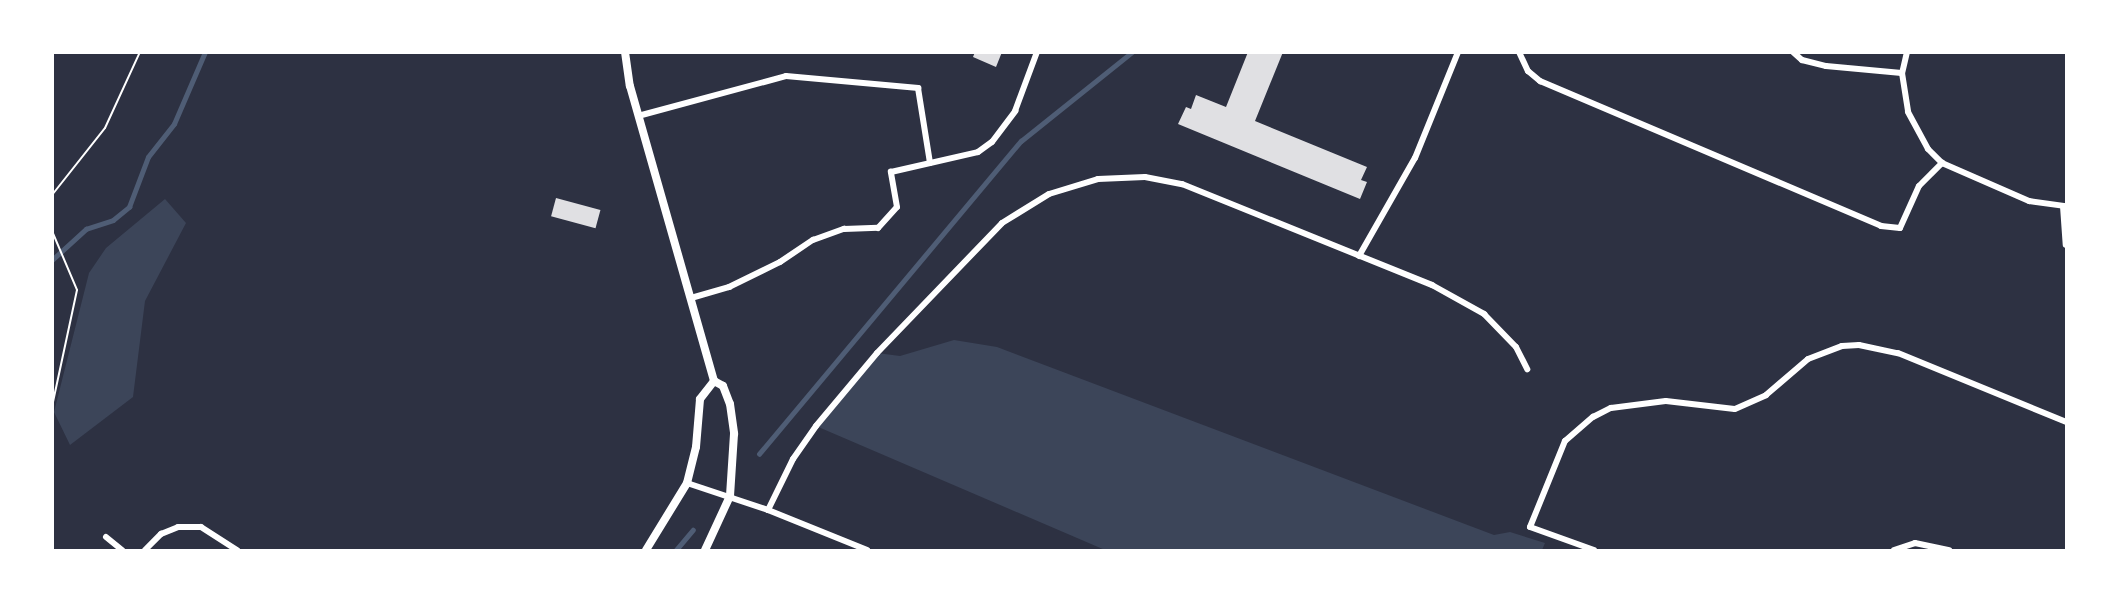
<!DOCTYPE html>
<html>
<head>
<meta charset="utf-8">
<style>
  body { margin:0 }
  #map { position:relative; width:2119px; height:603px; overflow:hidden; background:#2d3142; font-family:"Noto Sans",sans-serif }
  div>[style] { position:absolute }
  .green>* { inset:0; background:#3c4559 }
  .stream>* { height:4.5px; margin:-2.25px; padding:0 2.25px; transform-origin:2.25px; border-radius:2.25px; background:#4f5d75 }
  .building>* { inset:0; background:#e0e0e3; transform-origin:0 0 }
  .path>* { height:2px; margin:-1px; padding:0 1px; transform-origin:1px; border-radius:1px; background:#fff }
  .minor>* { height:6px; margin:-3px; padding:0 3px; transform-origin:3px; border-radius:3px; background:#fff }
  .secondary>* { height:8px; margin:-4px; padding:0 4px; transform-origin:4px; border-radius:4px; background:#fff }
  span { translate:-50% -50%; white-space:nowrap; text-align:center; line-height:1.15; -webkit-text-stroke:4.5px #fff; paint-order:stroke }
  .frame { position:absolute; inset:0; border:54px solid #fff; pointer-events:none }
</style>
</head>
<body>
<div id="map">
  <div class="green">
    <i style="clip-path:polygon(165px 199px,186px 223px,145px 301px,133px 397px,70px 445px,54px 412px,89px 273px,106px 248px)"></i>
    <i style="clip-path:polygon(954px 340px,997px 347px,1494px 535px,1510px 532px,1545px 543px,1542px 550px,1105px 550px,816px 426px,877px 353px,900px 356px)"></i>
  </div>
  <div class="stream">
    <i style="left:52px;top:260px;width:46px;rotate:-42.4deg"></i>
    <i style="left:86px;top:229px;width:28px;rotate:-18deg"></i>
    <i style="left:113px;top:220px;width:21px;rotate:-39deg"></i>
    <i style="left:129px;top:207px;width:53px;rotate:-69.2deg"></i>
    <i style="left:148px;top:157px;width:42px;rotate:-51.8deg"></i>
    <i style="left:174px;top:124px;width:78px;rotate:-66.7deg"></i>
    <i style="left:759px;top:454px;width:408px;rotate:-50.1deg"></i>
    <i style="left:1021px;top:141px;width:142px;rotate:-38.7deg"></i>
    <i style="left:676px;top:550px;width:26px;rotate:-50deg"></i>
  </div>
  <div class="building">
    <i style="clip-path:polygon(975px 52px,1002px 52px,996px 67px,973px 57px)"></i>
    <i style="clip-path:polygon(1248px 52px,1283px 52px,1255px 121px,1367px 167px,1361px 180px,1367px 182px,1360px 199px,1178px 124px,1186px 107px,1191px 109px,1196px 95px,1226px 107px)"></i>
    <i style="left:556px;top:198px;width:46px;height:19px;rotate:15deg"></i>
  </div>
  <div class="path">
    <i style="left:52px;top:195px;width:85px;rotate:-51.7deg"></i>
    <i style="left:105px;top:128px;width:84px;rotate:-65.3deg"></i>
    <i style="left:52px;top:231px;width:64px;rotate:67deg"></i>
    <i style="left:77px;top:290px;width:120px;rotate:102.1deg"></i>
  </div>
  <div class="minor">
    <i style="left:1519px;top:52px;width:21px;rotate:65deg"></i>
    <i style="left:1528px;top:71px;width:16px;rotate:40deg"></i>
    <i style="left:1540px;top:81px;width:371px;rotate:23deg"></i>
    <i style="left:1881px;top:226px;width:19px;rotate:6deg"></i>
    <i style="left:1900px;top:228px;width:46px;rotate:-65.7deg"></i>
    <i style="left:1919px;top:186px;width:33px;rotate:-45deg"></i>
    <i style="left:1793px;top:52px;width:12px;rotate:42deg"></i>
    <i style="left:1802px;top:60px;width:25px;rotate:14deg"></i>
    <i style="left:1826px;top:66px;width:76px;rotate:5.3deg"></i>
    <i style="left:1907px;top:52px;width:22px;rotate:103deg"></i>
    <i style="left:1902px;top:73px;width:39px;rotate:81deg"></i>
    <i style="left:1908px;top:112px;width:42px;rotate:61.6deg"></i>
    <i style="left:1928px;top:149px;width:20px;rotate:45deg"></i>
    <i style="left:1942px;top:163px;width:95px;rotate:23.6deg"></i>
    <i style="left:2029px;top:201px;width:37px;rotate:8deg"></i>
    <i style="left:638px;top:116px;width:153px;rotate:-15.1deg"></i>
    <i style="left:786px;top:76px;width:133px;rotate:5.2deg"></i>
    <i style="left:918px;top:88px;width:76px;rotate:80.9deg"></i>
    <i style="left:2063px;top:206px;width:39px;rotate:86deg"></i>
    <i style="left:1359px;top:256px;width:113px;rotate:-60.3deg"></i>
    <i style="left:1415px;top:158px;width:114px;rotate:-67.9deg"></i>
    <i style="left:691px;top:298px;width:40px;rotate:-16deg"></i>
    <i style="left:729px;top:287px;width:57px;rotate:-26.1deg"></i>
    <i style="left:780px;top:262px;width:40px;rotate:-34deg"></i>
    <i style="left:813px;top:240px;width:33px;rotate:-20deg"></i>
    <i style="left:844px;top:229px;width:34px;rotate:-2deg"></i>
    <i style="left:878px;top:228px;width:28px;rotate:-48deg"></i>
    <i style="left:897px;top:207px;width:36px;rotate:-100deg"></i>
    <i style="left:891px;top:172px;width:89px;rotate:-12.9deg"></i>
    <i style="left:978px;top:152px;width:17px;rotate:-36deg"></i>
    <i style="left:992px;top:142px;width:39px;rotate:-53deg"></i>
    <i style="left:1015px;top:111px;width:63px;rotate:-69.6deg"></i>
    <i style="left:687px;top:483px;width:85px;rotate:18.4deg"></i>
    <i style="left:768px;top:510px;width:107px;rotate:22deg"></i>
    <i style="left:768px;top:510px;width:57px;rotate:-63.9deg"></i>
    <i style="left:793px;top:459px;width:40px;rotate:-55.1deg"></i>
    <i style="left:816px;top:426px;width:95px;rotate:-50.1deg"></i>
    <i style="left:877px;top:353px;width:180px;rotate:-46.1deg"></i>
    <i style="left:1002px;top:223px;width:55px;rotate:-31.7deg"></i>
    <i style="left:1049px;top:194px;width:51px;rotate:-17deg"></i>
    <i style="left:1098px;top:179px;width:47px;rotate:-2.4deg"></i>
    <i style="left:1145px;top:177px;width:38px;rotate:11deg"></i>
    <i style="left:1182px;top:184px;width:270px;rotate:22deg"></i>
    <i style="left:1432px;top:285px;width:60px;rotate:29.1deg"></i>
    <i style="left:1484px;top:314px;width:46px;rotate:45.9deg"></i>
    <i style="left:1516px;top:347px;width:25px;rotate:63deg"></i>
    <i style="left:106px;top:537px;width:21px;rotate:39deg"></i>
    <i style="left:145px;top:550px;width:23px;rotate:-45deg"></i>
    <i style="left:161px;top:534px;width:18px;rotate:-22deg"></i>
    <i style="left:178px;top:527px;width:23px"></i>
    <i style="left:201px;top:527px;width:43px;rotate:32.6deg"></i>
    <i style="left:1594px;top:550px;width:68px;rotate:-160.2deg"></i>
    <i style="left:1530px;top:527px;width:93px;rotate:-67.9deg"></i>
    <i style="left:1565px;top:441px;width:37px;rotate:-41deg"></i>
    <i style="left:1593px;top:417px;width:20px;rotate:-27deg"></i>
    <i style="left:1611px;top:408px;width:55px;rotate:-7.3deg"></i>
    <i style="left:1666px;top:401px;width:69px;rotate:6.6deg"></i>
    <i style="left:1735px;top:409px;width:34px;rotate:-24deg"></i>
    <i style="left:1766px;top:395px;width:55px;rotate:-40.6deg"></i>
    <i style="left:1808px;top:359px;width:36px;rotate:-21deg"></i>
    <i style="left:1842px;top:346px;width:17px;rotate:-3deg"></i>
    <i style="left:1859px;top:345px;width:40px;rotate:12deg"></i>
    <i style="left:1898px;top:353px;width:182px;rotate:22.3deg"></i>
    <i style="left:1894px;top:550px;width:22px;rotate:-18deg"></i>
    <i style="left:1915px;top:543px;width:35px;rotate:12deg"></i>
  </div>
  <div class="secondary">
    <i style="left:625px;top:52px;width:34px;rotate:82deg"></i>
    <i style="left:630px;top:86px;width:307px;rotate:74.1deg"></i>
    <i style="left:714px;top:381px;width:10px;rotate:29deg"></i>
    <i style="left:723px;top:386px;width:19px;rotate:69deg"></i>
    <i style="left:730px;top:404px;width:30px;rotate:82deg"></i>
    <i style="left:734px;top:434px;width:62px;rotate:93.7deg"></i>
    <i style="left:730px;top:496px;width:60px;rotate:114.8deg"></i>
    <i style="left:646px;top:550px;width:79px;rotate:-58.5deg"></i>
    <i style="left:687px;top:483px;width:37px;rotate:-76deg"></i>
    <i style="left:696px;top:447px;width:48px;rotate:-85.2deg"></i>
    <i style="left:700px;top:399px;width:23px;rotate:-52deg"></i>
  </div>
  <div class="frame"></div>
</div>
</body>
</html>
